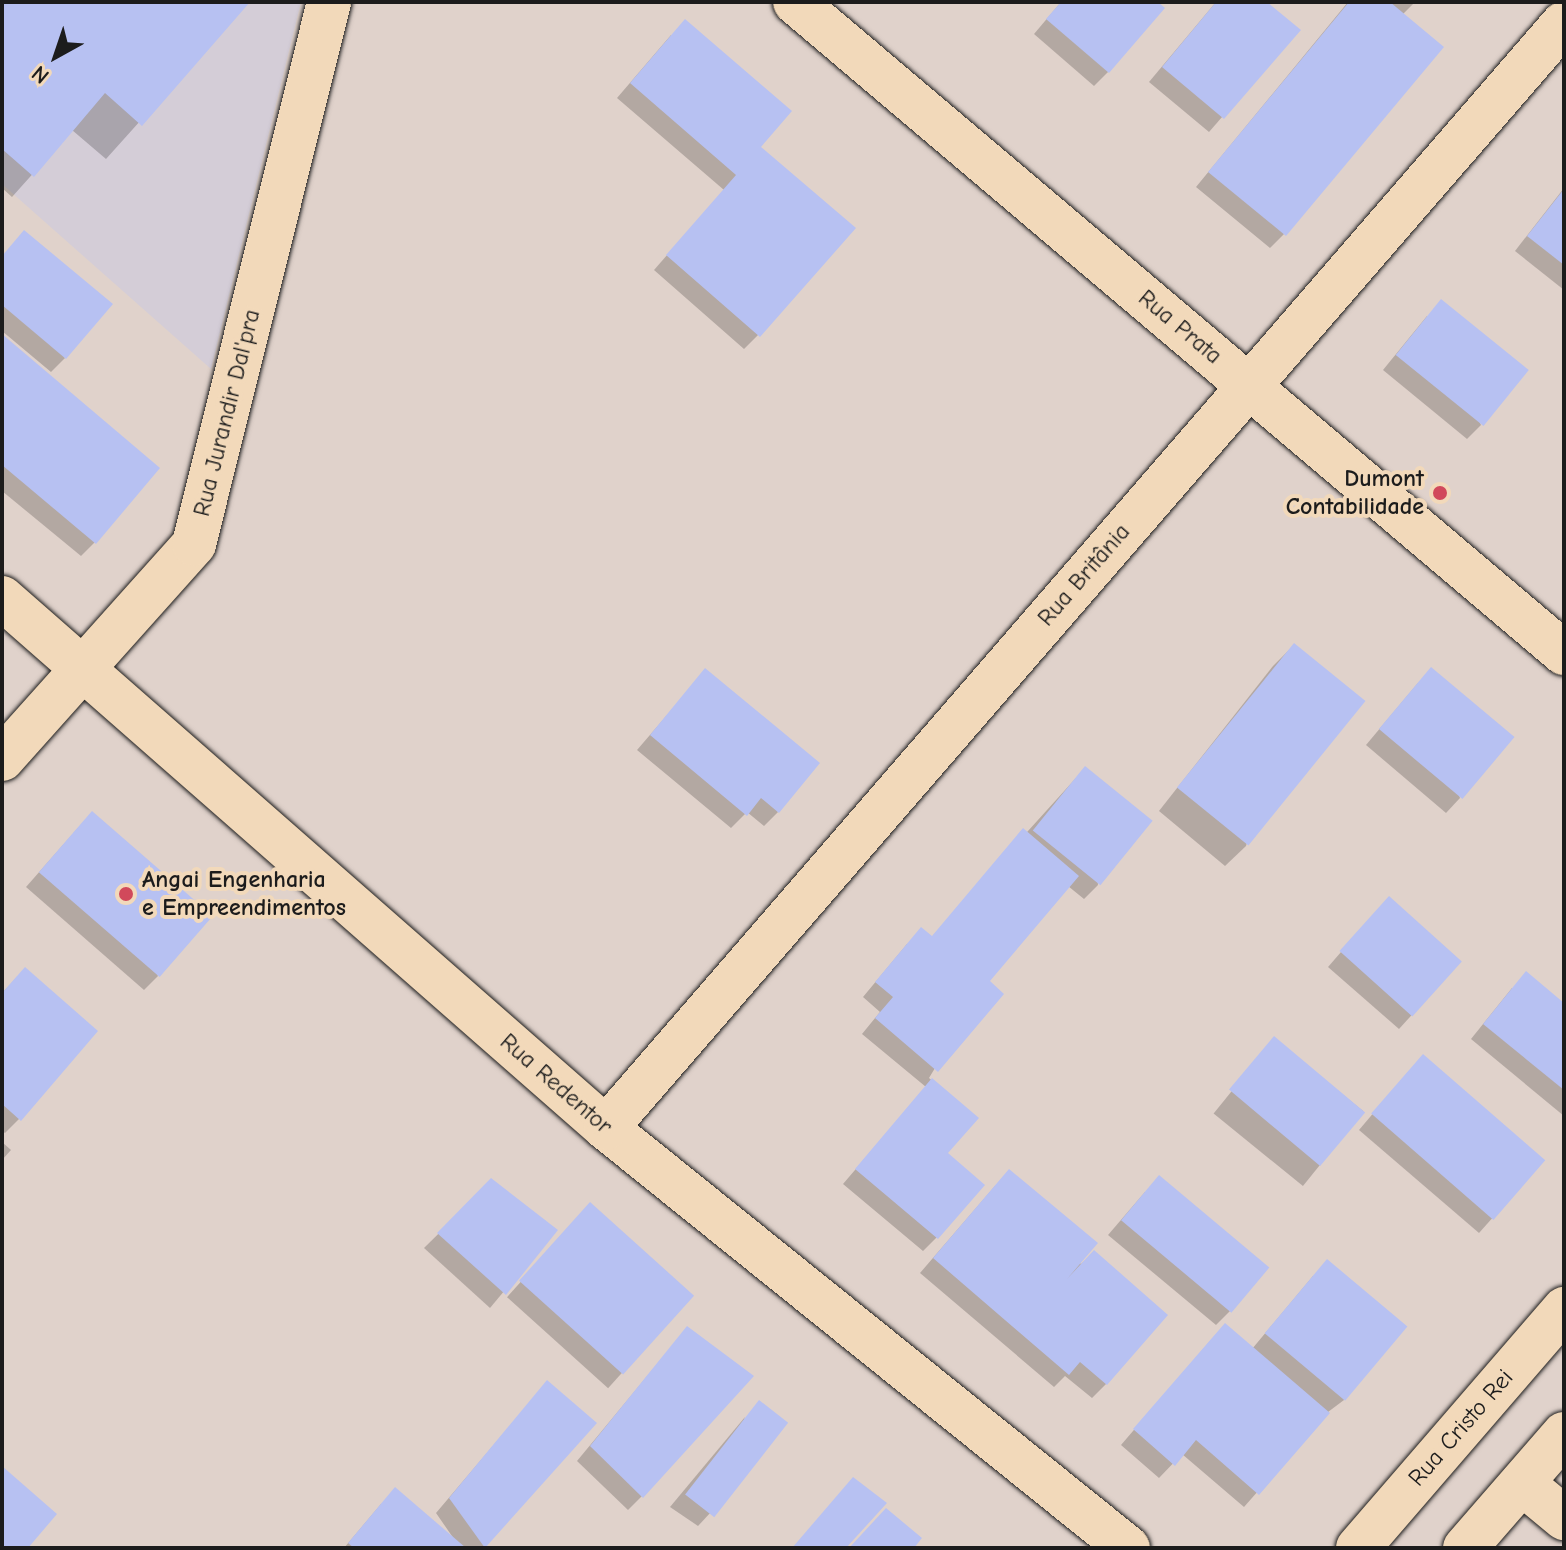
<!DOCTYPE html>
<html>
<head>
<meta charset="utf-8">
<style>
  body { margin:0 }
  #map { position:relative; width:1566px; height:1550px; overflow:hidden; background:#e0d2cb; font-family:"Comic Neue",sans-serif }
  div>[style] { position:absolute }
  .built>* { inset:0; background:#d4cdd7 }
  .shadow>* { inset:0; background:#0003; transform-origin:0 0 }
  .building>* { inset:0; background:#b7c1f2; transform-origin:0 0 }
  .roads { filter:drop-shadow(0 0 2px #1c1c1c) drop-shadow(0 0 2px #1c1c1c) }
  .minor>* { height:44px; margin:-22px; padding:0 22px; transform-origin:22px; border-radius:22px; background:#f2d9ba }
  .dots>* { width:22px; height:22px; translate:-50% -50%; box-sizing:border-box; border:4px solid #f2d9ba; border-radius:50% }
  span { translate:-50% -50%; white-space:nowrap; text-align:center; line-height:1.15; -webkit-text-stroke:8px #f2d9ba; paint-order:stroke }
  .street-label { font-size:24px; color:#1c1c1c }
  .poi-label { font-size:24px; color:#1c1c1c; font-weight:700 }
  .right { translate:-100% -50%; text-align:right }
  .left { translate:0 -50%; text-align:left }
  .frame { position:absolute; inset:0; border:4px solid #1c1c1c; pointer-events:none }
  .north { position:absolute; left:16px; top:16px; width:80px; height:80px; -webkit-text-stroke:6px #f2d9ba; paint-order:stroke; rotate:220deg; font-size:22px; font-weight:700; line-height:32px; text-align:center; color:#1c1c1c }
  .north::after { content:''; display:block; margin:auto; width:28px; height:36px; background:#1c1c1c; clip-path:polygon(50% 0,100% 100%,50% 72%,0 100%) }
</style>
</head>
<body>
<div id="map">
  <div class="built">
    <i style="clip-path:polygon(2px 2px,301px 2px,211px 369px,2px 184px)"></i>
  </div>
  <div class="shadow">
    <i style="clip-path:polygon(2px 2px,247px 2px,106px 159px,72px 130px,12px 197px,2px 188px)"></i>
    <i style="clip-path:polygon(1061px 2px,1155px 2px,1108px 72px,1094px 86px,1034px 34px)"></i>
    <i style="clip-path:polygon(1216px 2px,1264px 2px,1298px 30px,1209px 132px,1149px 82px)"></i>
    <i style="clip-path:polygon(1348px 2px,1415px 2px,1402px 15px,1284px 234px,1270px 248px,1196px 187px)"></i>
    <i style="clip-path:polygon(671px 35px,758px 147px,758px 335px,744px 349px,654px 270px,724px 190px,617px 98px)"></i>
    <i style="clip-path:polygon(1564px 188px,1564px 290px,1515px 251px)"></i>
    <i style="clip-path:polygon(2px 257px,65px 358px,51px 372px,2px 331px)"></i>
    <i style="clip-path:polygon(1427px 316px,1481px 425px,1467px 439px,1383px 370px)"></i>
    <i style="clip-path:polygon(2px 336px,95px 542px,81px 556px,2px 491px)"></i>
    <i style="clip-path:polygon(1294px 645px,1246px 846px,1225px 866px,1159px 811px,1273px 666px)"></i>
    <i style="clip-path:polygon(705px 671px,778px 812px,764px 826px,747px 812px,731px 828px,637px 750px)"></i>
    <i style="clip-path:polygon(1418px 683px,1460px 798px,1446px 813px,1366px 745px)"></i>
    <i style="clip-path:polygon(1085px 768px,1098px 885px,1084px 899px,1068px 886px,987px 982px,929px 1078px,976px 1118px,945px 1154px,937px 1237px,923px 1251px,843px 1184px,926px 1087px,862px 1034px,880px 1012px,863px 997px,907px 944px,931px 938px)"></i>
    <i style="clip-path:polygon(78px 828px,158px 976px,144px 990px,26px 887px)"></i>
    <i style="clip-path:polygon(1375px 913px,1460px 962px,1399px 1029px,1328px 967px)"></i>
    <i style="clip-path:polygon(25px 969px,19px 1119px,5px 1133px,2px 1131px,2px 993px)"></i>
    <i style="clip-path:polygon(1512px 988px,1564px 1006px,1564px 1116px,1471px 1039px)"></i>
    <i style="left:1274px;top:1039px;width:115px;height:96px;rotate:39deg"></i>
    <i style="clip-path:polygon(1409px 1071px,1544px 1160px,1479px 1233px,1359px 1130px)"></i>
    <i style="clip-path:polygon(2px 1142px,11px 1150px,2px 1160px)"></i>
    <i style="clip-path:polygon(492px 1181px,555px 1230px,490px 1308px,424px 1248px)"></i>
    <i style="clip-path:polygon(995px 1186px,1081px 1264px,1094px 1253px,1106px 1384px,1092px 1398px,1065px 1376px,1054px 1387px,920px 1273px)"></i>
    <i style="clip-path:polygon(1145px 1192px,1230px 1311px,1216px 1325px,1108px 1235px)"></i>
    <i style="left:590px;top:1205px;width:136px;height:124px;rotate:42deg"></i>
    <i style="clip-path:polygon(1313px 1276px,1344px 1400px,1328px 1412px,1244px 1507px,1182px 1454px,1159px 1478px,1121px 1445px,1211px 1340px,1252px 1349px)"></i>
    <i style="clip-path:polygon(687px 1328px,642px 1496px,628px 1510px,577px 1461px)"></i>
    <i style="clip-path:polygon(547px 1382px,594px 1423px,483px 1548px,344px 1548px,381px 1504px,454px 1539px,436px 1513px)"></i>
    <i style="clip-path:polygon(745px 1417px,712px 1511px,698px 1526px,670px 1507px)"></i>
  </div>
  <div class="building">
    <i style="clip-path:polygon(2px 2px,250px 2px,142px 126px,105px 93px,34px 177px,2px 149px)"></i>
    <i style="clip-path:polygon(1061px 2px,1158px 2px,1165px 8px,1109px 73px,1046px 19px)"></i>
    <i style="clip-path:polygon(1216px 2px,1267px 2px,1301px 30px,1224px 119px,1162px 67px)"></i>
    <i style="clip-path:polygon(1349px 2px,1390px 2px,1444px 47px,1286px 236px,1208px 172px)"></i>
    <i style="clip-path:polygon(685px 19px,792px 111px,761px 147px,856px 228px,760px 337px,666px 255px,736px 175px,630px 83px)"></i>
    <i style="clip-path:polygon(1564px 189px,1564px 265px,1527px 236px)"></i>
    <i style="clip-path:polygon(24px 230px,113px 304px,66px 359px,2px 305px,2px 256px)"></i>
    <i style="left:1441px;top:299px;width:113px;height:72px;rotate:39deg"></i>
    <i style="clip-path:polygon(2px 334px,160px 468px,96px 544px,2px 465px)"></i>
    <i style="left:1294px;top:643px;width:92px;height:186px;rotate:39deg"></i>
    <i style="left:1431px;top:667px;width:109px;height:81px;rotate:40deg"></i>
    <i style="clip-path:polygon(705px 668px,820px 763px,779px 813px,761px 798px,747px 816px,650px 735px)"></i>
    <i style="left:1085px;top:766px;width:87px;height:83px;rotate:39deg"></i>
    <i style="left:92px;top:811px;width:160px;height:81px;rotate:41deg"></i>
    <i style="clip-path:polygon(1023px 828px,1079px 876px,990px 981px,1004px 994px,938px 1072px,875px 1018px,893px 997px,875px 982px,921px 927px,932px 936px)"></i>
    <i style="left:1389px;top:896px;width:98px;height:74px;rotate:42deg"></i>
    <i style="clip-path:polygon(25px 967px,98px 1031px,21px 1121px,2px 1104px,2px 993px)"></i>
    <i style="clip-path:polygon(1526px 971px,1564px 1003px,1564px 1090px,1483px 1024px)"></i>
    <i style="left:1274px;top:1036px;width:119px;height:70px;rotate:40deg"></i>
    <i style="left:1423px;top:1054px;width:162px;height:79px;rotate:41deg"></i>
    <i style="clip-path:polygon(932px 1078px,979px 1118px,948px 1153px,985px 1185px,938px 1239px,855px 1169px)"></i>
    <i style="clip-path:polygon(1009px 1169px,1098px 1243px,1067px 1279px,1094px 1250px,1168px 1315px,1107px 1385px,1080px 1362px,1069px 1375px,933px 1258px)"></i>
    <i style="left:1159px;top:1175px;width:144px;height:59px;rotate:40deg"></i>
    <i style="clip-path:polygon(491px 1178px,558px 1230px,506px 1295px,437px 1233px)"></i>
    <i style="left:590px;top:1202px;width:140px;height:106px;rotate:42deg"></i>
    <i style="left:1327px;top:1259px;width:105px;height:97px;rotate:40deg"></i>
    <i style="clip-path:polygon(1225px 1323px,1330px 1413px,1259px 1495px,1196px 1440px,1175px 1466px,1133px 1429px)"></i>
    <i style="clip-path:polygon(687px 1326px,754px 1376px,643px 1498px,590px 1446px)"></i>
    <i style="clip-path:polygon(547px 1380px,597px 1423px,485px 1548px,449px 1498px)"></i>
    <i style="left:759px;top:1400px;width:37px;height:120px;rotate:38deg"></i>
    <i style="clip-path:polygon(2px 1466px,57px 1514px,28px 1548px,2px 1548px)"></i>
    <i style="clip-path:polygon(853px 1477px,887px 1503px,846px 1548px,792px 1548px)"></i>
    <i style="clip-path:polygon(395px 1487px,466px 1548px,354px 1548px,348px 1543px)"></i>
    <i style="clip-path:polygon(886px 1508px,922px 1538px,914px 1548px,849px 1548px)"></i>
  </div>
  <div class="roads">
    <div class="minor">
      <i style="left:795px;top:2px;width:1008px;rotate:40.25deg"></i>
      <i style="left:2px;top:598px;width:804px;rotate:41.27deg"></i>
      <i style="left:606px;top:1128px;width:670px;rotate:38.82deg"></i>
      <i style="left:2px;top:759px;width:288px;rotate:-48.2deg"></i>
      <i style="left:194px;top:544px;width:559px;rotate:-76.01deg"></i>
      <i style="left:606px;top:1128px;width:1462px;rotate:-49.08deg"></i>
      <i style="left:1522px;top:1483px;width:55px;rotate:39.8deg"></i>
      <i style="left:1358px;top:1548px;width:316px;rotate:-49.2deg"></i>
      <i style="left:1465px;top:1548px;width:151px;rotate:-49deg"></i>
    </div>
  </div>
  <div class="dots">
    <i style="left:1440px;top:493px;background:#d1495b"></i>
    <i style="left:126px;top:894px;background:#d1495b"></i>
  </div>
  <div class="street-label">
    <span style="left:1180px;top:327px;rotate:40deg">Rua Prata</span>
    <span style="left:227px;top:413px;rotate:-76deg">Rua Jurandir Dal'pra</span>
    <span style="left:1084px;top:575px;rotate:-49deg">Rua Britânia</span>
    <span style="left:556px;top:1084px;rotate:41deg">Rua Redentor</span>
    <span style="left:1461px;top:1428px;rotate:-49deg">Rua Cristo Rei</span>
  </div>
  <div class="poi-label">
    <span class="right" style="left:1424px;top:493px">Dumont<br>Contabilidade</span>
    <span class="left" style="left:142px;top:894px">Angai Engenharia<br>e Empreendimentos</span>
  </div>
  <div class="frame"></div>
  <div class="north">N</div>
</div>
</body>
</html>
